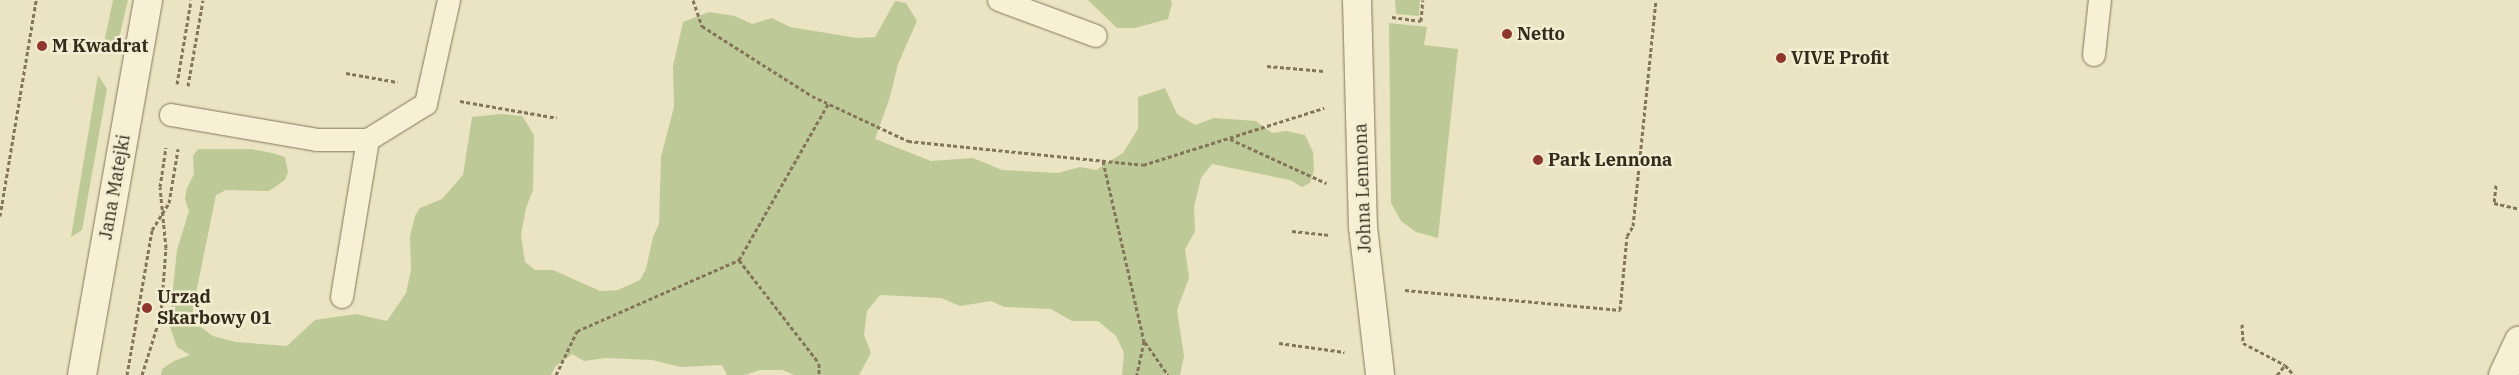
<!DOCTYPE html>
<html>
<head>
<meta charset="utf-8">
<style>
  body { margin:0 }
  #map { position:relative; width:2519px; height:375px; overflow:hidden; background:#ebe4c2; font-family:"IBM Plex Serif",serif }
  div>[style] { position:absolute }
  .green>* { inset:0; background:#bdc996 }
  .path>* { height:3px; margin-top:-1.5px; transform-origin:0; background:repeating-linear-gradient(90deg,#84755a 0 4px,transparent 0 6.5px) }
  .roads { filter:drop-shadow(0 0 1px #84755a) drop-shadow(0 0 1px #84755a) }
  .lane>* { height:22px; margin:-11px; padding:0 11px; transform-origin:11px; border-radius:11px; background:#f7f0d4 }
  .street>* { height:28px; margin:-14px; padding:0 14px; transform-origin:14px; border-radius:14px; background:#f7f0d4 }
  .secondary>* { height:28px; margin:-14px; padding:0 14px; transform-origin:14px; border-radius:14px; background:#f7f0d4 }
  .dots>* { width:14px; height:14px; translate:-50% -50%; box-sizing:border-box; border:2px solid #f3edd1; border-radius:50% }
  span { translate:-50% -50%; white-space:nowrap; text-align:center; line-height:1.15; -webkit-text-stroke:5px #f3edd1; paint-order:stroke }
  .poi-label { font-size:18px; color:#352b1d; font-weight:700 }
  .left { translate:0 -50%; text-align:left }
  .street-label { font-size:18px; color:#352b1d }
</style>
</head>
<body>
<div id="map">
  <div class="green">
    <i style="clip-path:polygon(113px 0,128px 0,118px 43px,112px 45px,104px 43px)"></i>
    <i style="clip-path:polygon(1088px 0,1171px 0,1172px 3px,1168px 19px,1135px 28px,1117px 28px)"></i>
    <i style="clip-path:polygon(1395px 0,1420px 0,1419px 16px,1396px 14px)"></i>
    <i style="clip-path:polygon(895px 1px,906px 3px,917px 21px,898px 64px,890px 97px,875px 139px,931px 161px,973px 158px,1002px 170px,1058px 173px,1080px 167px,1096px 170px,1123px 153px,1138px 129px,1138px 97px,1165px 88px,1177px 114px,1195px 125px,1214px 118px,1256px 121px,1272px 133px,1286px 131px,1305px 135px,1313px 152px,1314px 170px,1310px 183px,1302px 187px,1290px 180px,1212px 164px,1201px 178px,1194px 207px,1195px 232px,1185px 249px,1189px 278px,1177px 310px,1184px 356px,1180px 375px,1122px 375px,1124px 353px,1116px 336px,1098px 321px,1072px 321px,1051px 309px,1004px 307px,991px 301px,960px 306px,941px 298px,880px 295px,867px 311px,864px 335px,871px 353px,859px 375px,794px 375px,783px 370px,760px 370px,745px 375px,727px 375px,722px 365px,681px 367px,652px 360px,605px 358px,584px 361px,572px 354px,555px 367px,551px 375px,161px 375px,162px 369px,174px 361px,190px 355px,177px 347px,170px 327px,171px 307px,177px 250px,189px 211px,185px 199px,187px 188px,194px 174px,193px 156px,198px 149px,251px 149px,272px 153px,285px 157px,288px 172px,285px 180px,269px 191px,226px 190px,216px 195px,193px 308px,194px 322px,213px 336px,236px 342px,287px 346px,315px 320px,356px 314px,387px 321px,406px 293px,411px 270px,410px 236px,415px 216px,420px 208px,442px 199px,463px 175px,472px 117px,501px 114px,522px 116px,534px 135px,533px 190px,526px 208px,521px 235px,525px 262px,535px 270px,553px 270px,600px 291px,618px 290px,640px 280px,646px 269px,653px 237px,659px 224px,661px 157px,674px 107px,673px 66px,683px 22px,709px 12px,735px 16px,752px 24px,772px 18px,790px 27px,857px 38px,875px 37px)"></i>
    <i style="clip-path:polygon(1389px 23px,1427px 27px,1424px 45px,1458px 49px,1438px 238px,1416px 232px,1401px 221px,1391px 203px)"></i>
    <i style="clip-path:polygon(98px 75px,107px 89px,82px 230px,71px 237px)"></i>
  </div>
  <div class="path">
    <i style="left:693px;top:0;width:28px;rotate:71deg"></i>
    <i style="left:702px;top:26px;width:130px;rotate:32.5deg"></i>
    <i style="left:812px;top:96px;width:106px;rotate:25.1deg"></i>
    <i style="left:908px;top:141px;width:236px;rotate:5.8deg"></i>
    <i style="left:1143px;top:165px;width:190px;rotate:-17.5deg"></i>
    <i style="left:1392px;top:17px;width:29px;rotate:8deg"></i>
    <i style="left:1421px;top:21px;width:21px;rotate:-85deg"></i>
    <i style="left:1267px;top:66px;width:57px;rotate:5deg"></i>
    <i style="left:346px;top:73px;width:52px;rotate:10deg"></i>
    <i style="left:177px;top:84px;width:85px;rotate:-80.5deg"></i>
    <i style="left:188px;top:86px;width:87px;rotate:-80.1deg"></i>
    <i style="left:460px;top:101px;width:98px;rotate:9.9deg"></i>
    <i style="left:1230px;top:139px;width:106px;rotate:24.6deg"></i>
    <i style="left:1103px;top:161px;width:185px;rotate:77.2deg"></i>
    <i style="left:1144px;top:341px;width:35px;rotate:102deg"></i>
    <i style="left:2496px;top:185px;width:18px;rotate:96deg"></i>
    <i style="left:2494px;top:203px;width:26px;rotate:13deg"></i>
    <i style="left:0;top:216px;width:219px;rotate:-80.5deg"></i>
    <i style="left:1292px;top:231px;width:37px;rotate:6deg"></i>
    <i style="left:739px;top:260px;width:130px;rotate:52.2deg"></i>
    <i style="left:819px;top:363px;width:12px;rotate:90deg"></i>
    <i style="left:1405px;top:290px;width:216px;rotate:5.3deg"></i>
    <i style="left:1620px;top:310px;width:74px;rotate:-84.6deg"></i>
    <i style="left:1627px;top:236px;width:12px;rotate:-59deg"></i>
    <i style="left:1633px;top:226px;width:227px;rotate:-84.2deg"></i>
    <i style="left:2242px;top:324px;width:19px;rotate:87deg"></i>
    <i style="left:2243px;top:343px;width:47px;rotate:27.6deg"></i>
    <i style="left:2285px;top:365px;width:13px;rotate:48deg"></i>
    <i style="left:1145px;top:342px;width:40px;rotate:55.1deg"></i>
    <i style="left:1279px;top:343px;width:66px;rotate:7.9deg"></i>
    <i style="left:127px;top:375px;width:147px;rotate:-80.2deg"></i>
    <i style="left:152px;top:230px;width:32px;rotate:-58deg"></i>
    <i style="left:169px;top:203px;width:55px;rotate:-80.5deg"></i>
    <i style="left:142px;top:375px;width:64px;rotate:-72.7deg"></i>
    <i style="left:161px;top:314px;width:66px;rotate:-85.7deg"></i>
    <i style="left:166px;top:248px;width:61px;rotate:-95.6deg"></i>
    <i style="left:160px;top:187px;width:40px;rotate:-81.5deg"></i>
    <i style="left:556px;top:375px;width:49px;rotate:-64.5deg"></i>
    <i style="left:577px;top:331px;width:177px;rotate:-23.7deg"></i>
    <i style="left:739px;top:260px;width:180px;rotate:-60.3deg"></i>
    <i style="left:2277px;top:375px;width:13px;rotate:-51deg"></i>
  </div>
  <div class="roads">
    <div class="lane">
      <i style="left:999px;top:0;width:103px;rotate:20.4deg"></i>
      <i style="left:2094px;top:55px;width:55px;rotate:-83.8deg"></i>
      <i style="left:171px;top:115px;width:148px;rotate:9.7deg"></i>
      <i style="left:317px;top:140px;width:51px"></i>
      <i style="left:368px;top:140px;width:68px;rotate:-31.8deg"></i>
      <i style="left:426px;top:104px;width:107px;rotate:-77.5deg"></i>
      <i style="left:342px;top:297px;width:159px;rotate:-80.6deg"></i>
    </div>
    <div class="street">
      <i style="left:1357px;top:0;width:227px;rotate:88.5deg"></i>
      <i style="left:1363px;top:227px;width:149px;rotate:83.4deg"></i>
      <i style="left:2503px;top:375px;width:38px;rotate:-65deg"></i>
    </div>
    <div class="secondary">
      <i style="left:82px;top:375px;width:381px;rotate:-80deg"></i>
    </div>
  </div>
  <div class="dots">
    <i style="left:1507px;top:34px;background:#90372d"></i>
    <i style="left:42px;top:46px;background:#90372d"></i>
    <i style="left:1781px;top:58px;background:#90372d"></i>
    <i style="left:1538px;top:160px;background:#90372d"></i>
    <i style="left:147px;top:308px;background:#90372d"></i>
  </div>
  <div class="poi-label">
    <span class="left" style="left:1517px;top:34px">Netto</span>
    <span class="left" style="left:52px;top:46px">M Kwadrat</span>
    <span class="left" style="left:1791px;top:58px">VIVE Profit</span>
    <span class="left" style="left:1548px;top:160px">Park Lennona</span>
    <span class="left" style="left:157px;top:308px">Urząd<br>Skarbowy 01</span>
  </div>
  <div class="street-label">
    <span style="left:115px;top:187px;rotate:-80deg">Jana Matejki</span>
    <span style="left:1363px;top:188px;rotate:-92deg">Johna Lennona</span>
  </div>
</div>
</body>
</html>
